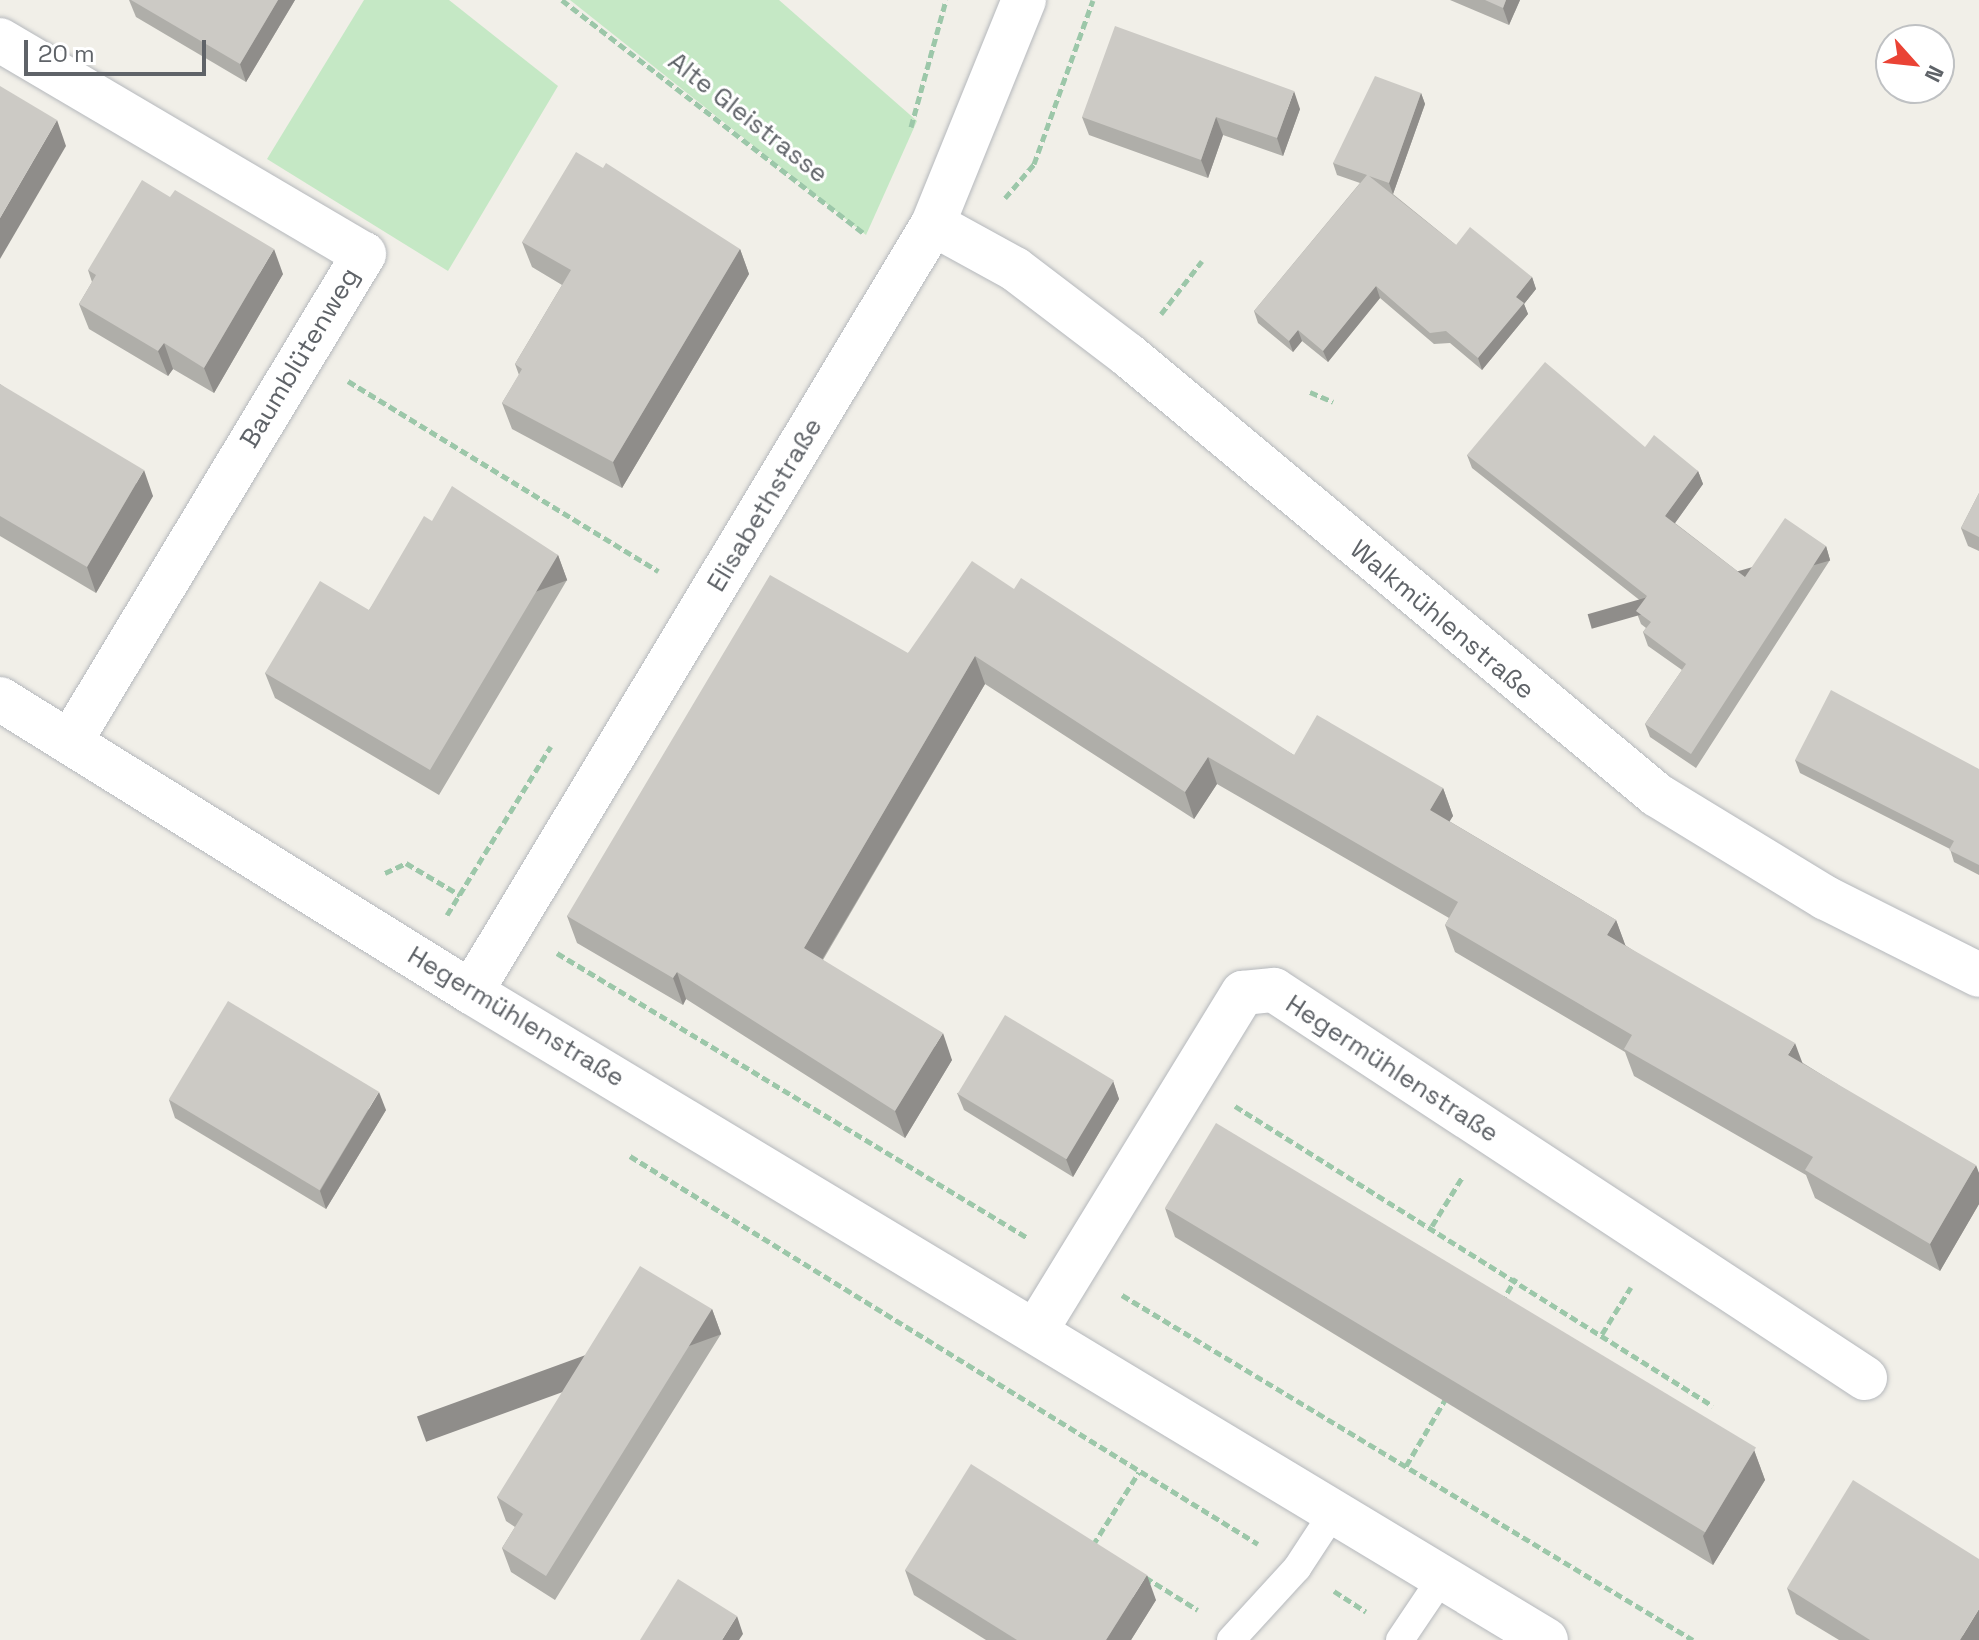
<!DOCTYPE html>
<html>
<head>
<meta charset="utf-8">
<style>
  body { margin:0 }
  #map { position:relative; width:1979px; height:1640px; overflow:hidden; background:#f1efe8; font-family:"Space Grotesk",sans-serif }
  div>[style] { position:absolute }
  .green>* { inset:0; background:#c5e8c5 }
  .path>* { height:5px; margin-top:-2.5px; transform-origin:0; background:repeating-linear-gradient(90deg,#9cc7a9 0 8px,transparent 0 12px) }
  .roads { filter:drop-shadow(0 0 2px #b5b8bc) drop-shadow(0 0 2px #b5b8bc) }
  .lane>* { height:28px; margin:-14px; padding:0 14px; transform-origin:14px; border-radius:14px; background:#fff }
  .street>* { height:44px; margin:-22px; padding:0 22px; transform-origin:22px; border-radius:22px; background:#fff }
  .secondary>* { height:44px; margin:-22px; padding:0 22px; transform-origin:22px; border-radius:22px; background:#fff }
  .wall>* { inset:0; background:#afaea9 }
  .shaded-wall>* { inset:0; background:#8f8d8a; transform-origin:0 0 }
  .building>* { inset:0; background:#cccac5; transform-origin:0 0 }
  span { translate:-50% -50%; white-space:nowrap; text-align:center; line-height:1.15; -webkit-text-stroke:6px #fff; paint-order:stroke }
  .street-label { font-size:26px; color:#5f6368 }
  .north { position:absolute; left:1875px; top:24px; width:80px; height:80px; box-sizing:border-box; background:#fff; border:2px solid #bfc1c3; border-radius:50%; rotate:117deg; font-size:22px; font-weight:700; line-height:32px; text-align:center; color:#5f6368 }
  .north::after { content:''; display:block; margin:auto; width:28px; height:36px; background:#ea4335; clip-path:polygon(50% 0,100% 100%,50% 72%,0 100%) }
  .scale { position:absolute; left:24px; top:40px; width:182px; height:36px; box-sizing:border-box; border:4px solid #5f6368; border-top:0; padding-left:10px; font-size:24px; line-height:28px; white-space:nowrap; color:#5f6368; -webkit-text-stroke:6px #fff; paint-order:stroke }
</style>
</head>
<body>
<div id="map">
  <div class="green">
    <i style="clip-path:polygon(364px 0,449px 0,558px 86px,448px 271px,267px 159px)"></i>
    <i style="clip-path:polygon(570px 0,779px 0,917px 121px,866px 235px)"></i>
  </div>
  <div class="path">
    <i style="left:562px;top:0;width:381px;rotate:37.7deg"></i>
    <i style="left:911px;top:127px;width:132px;rotate:-74.6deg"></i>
    <i style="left:1005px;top:198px;width:45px;rotate:-49.5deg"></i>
    <i style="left:1034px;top:164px;width:174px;rotate:-70.2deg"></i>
    <i style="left:1161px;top:314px;width:67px;rotate:-52.3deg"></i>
    <i style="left:348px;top:381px;width:364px;rotate:31.5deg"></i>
    <i style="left:1310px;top:392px;width:25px;rotate:23deg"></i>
    <i style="left:385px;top:873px;width:23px;rotate:-25deg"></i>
    <i style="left:406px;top:863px;width:63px;rotate:30.7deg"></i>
    <i style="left:447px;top:915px;width:198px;rotate:-58.4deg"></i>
    <i style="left:557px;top:953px;width:551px;rotate:31.18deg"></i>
    <i style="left:1235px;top:1106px;width:564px;rotate:32.11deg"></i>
    <i style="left:630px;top:1156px;width:738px;rotate:31.71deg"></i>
    <i style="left:1432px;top:1226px;width:59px;rotate:-58.2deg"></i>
    <i style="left:1122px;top:1295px;width:667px;rotate:31.14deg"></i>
    <i style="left:1501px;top:1303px;width:29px;rotate:-59deg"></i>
    <i style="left:1602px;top:1334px;width:55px;rotate:-58.3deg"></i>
    <i style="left:1406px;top:1466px;width:79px;rotate:-59.5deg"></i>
    <i style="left:1093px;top:1545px;width:86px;rotate:-57.8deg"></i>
    <i style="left:1145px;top:1577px;width:62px;rotate:31.9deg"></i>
    <i style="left:1334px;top:1591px;width:38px;rotate:33deg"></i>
  </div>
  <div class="roads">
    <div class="lane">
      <i style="left:1231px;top:1640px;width:98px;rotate:-47.5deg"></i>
      <i style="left:1297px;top:1568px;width:69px;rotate:-56.8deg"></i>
      <i style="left:1400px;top:1640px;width:77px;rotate:-56.1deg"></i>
    </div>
    <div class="street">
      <i style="left:0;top:40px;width:422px;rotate:30.5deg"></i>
      <i style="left:364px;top:254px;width:570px;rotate:121.07deg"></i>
      <i style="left:933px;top:224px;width:94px;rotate:28.8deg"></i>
      <i style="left:1015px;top:269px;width:142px;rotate:37.3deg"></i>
      <i style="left:1128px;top:355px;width:688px;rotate:39.75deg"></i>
      <i style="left:1657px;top:795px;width:198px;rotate:31.4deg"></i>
      <i style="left:1826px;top:898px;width:171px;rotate:26.7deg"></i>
      <i style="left:0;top:699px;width:555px;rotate:31.88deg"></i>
      <i style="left:471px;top:992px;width:1255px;rotate:31.08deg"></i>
      <i style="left:1038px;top:1327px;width:392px;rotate:-58.5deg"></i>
      <i style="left:1243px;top:993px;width:31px;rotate:-6deg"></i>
      <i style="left:1274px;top:990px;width:707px;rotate:33.29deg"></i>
    </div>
    <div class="secondary">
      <i style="left:471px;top:992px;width:896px;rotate:-58.97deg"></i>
      <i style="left:933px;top:224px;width:242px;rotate:-67.9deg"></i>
    </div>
  </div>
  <div class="wall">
    <i style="clip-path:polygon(129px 0,295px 0,246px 82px,136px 17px)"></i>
    <i style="clip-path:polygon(1450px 0,1520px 0,1509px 25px)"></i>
    <i style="clip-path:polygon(1421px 93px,1425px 104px,1393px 194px,1456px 245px,1532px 277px,1536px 289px,1524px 304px,1528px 314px,1482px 370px,1450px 343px,1434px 344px,1380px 298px,1328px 362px,1302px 341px,1293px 352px,1258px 323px,1254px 311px,1360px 183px,1337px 175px,1333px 163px)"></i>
    <i style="clip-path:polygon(1300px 109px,1283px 156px,1223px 135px,1208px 178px,1089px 135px,1082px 117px)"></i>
    <i style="clip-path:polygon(522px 242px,740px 249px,749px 274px,622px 488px,512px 429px,502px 403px,519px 375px,515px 364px,562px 285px,532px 267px)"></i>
    <i style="clip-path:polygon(88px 270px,283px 274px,214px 393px,173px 369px,168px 376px,89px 329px,79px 304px,92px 282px)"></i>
    <i style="clip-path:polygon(0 384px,153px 496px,96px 593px,0 536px)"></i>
    <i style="clip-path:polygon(1645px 447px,1698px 471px,1703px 484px,1675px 523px,1745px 577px,1826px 546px,1830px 560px,1696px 768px,1650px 737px,1645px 724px,1682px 670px,1648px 646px,1643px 632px,1646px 628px,1641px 624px,1636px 611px,1642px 602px,1472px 468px,1467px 455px)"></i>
    <i style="clip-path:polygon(1979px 493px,1979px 551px,1968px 546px,1961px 528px)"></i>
    <i style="clip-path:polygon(432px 521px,558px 555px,567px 580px,439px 795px,275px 698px,265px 673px,369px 610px)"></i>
    <i style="clip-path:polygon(1014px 589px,1294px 755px,1443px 788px,1453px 816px,1449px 821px,1616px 920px,1625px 945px,1803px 1063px,1979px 1173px,1979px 1204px,1940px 1271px,1815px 1198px,1806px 1175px,1634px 1076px,1625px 1052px,1455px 952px,1445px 925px,1449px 918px,1217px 784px,1194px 819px,985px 684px,823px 960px,952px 1060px,905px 1138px,686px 999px,683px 1005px,577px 943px,567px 916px,908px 653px)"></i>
    <i style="clip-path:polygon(1795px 760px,1979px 769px,1979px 875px,1954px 862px,1950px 849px,1800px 773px)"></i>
    <i style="clip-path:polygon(1113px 1081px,1119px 1099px,1073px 1177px,964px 1110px,957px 1093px)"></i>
    <i style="clip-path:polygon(169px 1100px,386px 1110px,326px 1209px,175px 1118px)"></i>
    <i style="clip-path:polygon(1165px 1208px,1754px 1450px,1765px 1480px,1713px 1565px,1175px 1237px)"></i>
    <i style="clip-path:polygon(712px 1309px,721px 1334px,555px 1600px,511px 1572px,502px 1548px,515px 1527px,506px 1521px,497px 1497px)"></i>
    <i style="clip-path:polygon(905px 1570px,1156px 1600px,1131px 1640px,986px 1640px,914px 1595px)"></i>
    <i style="clip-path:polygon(1787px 1588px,1979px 1640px,1839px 1640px,1796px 1614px)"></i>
  </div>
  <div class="shaded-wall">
    <i style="clip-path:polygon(278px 0,295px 0,246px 82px,240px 64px)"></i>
    <i style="clip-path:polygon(1506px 0,1520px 0,1509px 25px,1503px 8px)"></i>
    <i style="clip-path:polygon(1294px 91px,1300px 109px,1283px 156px,1277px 138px)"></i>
    <i style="clip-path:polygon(1421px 93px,1425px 104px,1393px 194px,1389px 183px)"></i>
    <i style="clip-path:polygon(1216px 117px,1223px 135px,1208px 178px,1201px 160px)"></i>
    <i style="clip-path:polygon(57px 120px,66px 146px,0 259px,0 218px)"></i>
    <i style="clip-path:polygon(274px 249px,283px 274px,214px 393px,204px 368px)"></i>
    <i style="clip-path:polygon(740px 249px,749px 274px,622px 488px,613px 462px)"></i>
    <i style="clip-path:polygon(1532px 277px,1536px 289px,1524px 304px,1528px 314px,1482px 370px,1478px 358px,1516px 297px)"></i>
    <i style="clip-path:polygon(1376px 286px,1380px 298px,1328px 362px,1323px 351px)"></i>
    <i style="clip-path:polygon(1298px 330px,1302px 341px,1293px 352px,1289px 341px)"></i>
    <i style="clip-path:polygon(164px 343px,173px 369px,168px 376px,158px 351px)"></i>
    <i style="clip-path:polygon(144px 470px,153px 496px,96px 593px,87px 567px)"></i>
    <i style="clip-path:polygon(1698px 471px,1703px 484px,1670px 530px,1665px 516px)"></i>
    <i style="left:1826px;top:546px;width:15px;height:248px;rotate:74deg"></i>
    <i style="left:558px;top:555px;width:27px;height:250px;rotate:70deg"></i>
    <i style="clip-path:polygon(975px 656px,985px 684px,813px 975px,804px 948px)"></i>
    <i style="clip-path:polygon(1208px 757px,1217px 784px,1194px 819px,1185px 792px)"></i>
    <i style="clip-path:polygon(1443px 788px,1453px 816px,1440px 837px,1430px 810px)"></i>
    <i style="clip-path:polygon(1616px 920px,1626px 947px,1607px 935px)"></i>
    <i style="clip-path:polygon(677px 972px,686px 999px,683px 1005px,673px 978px)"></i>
    <i style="clip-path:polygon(943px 1033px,952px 1060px,905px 1138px,895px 1111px)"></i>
    <i style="clip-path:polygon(1795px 1043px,1805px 1070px,1788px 1055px)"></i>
    <i style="clip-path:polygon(1113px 1081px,1119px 1099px,1073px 1177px,1066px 1159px)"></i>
    <i style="clip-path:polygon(379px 1092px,386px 1110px,326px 1209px,320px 1191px)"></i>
    <i style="clip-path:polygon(1976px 1165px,1979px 1173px,1979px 1204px,1940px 1271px,1930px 1244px)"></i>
    <i style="left:712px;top:1309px;width:27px;height:314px;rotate:70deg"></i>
    <i style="clip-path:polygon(1754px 1450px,1765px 1480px,1713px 1565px,1703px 1536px)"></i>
    <i style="clip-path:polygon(1147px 1575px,1156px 1600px,1131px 1640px,1106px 1640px)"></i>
    <i style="clip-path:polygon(1979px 1609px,1979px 1640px,1960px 1640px)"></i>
    <i style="clip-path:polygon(737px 1616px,743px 1634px,739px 1640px,722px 1640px)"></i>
  </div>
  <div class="building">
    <i style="clip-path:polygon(131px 0,278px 0,240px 64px)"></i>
    <i style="clip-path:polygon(1485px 0,1506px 0,1503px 8px)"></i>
    <i style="clip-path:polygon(1115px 26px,1294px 91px,1277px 138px,1216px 117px,1201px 160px,1082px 117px)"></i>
    <i style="clip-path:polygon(1375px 76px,1421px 93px,1389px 183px,1369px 176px,1456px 245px,1470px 227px,1532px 277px,1516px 297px,1524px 303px,1478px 358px,1446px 331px,1430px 333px,1376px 286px,1323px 351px,1298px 330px,1289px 341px,1254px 311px,1367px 175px,1333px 163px)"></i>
    <i style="clip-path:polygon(0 86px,57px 120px,0 218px)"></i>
    <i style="clip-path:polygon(576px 152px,603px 168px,606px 163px,740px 249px,613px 462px,502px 403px,522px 369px,515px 364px,571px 270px,522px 242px)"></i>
    <i style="clip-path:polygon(142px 180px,170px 197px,175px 190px,274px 249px,204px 368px,164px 343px,158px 351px,79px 304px,96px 275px,88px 270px)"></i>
    <i style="clip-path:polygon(1545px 362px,1645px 447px,1654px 435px,1698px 471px,1665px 516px,1745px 577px,1785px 518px,1826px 546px,1691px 754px,1645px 724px,1686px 664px,1643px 632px,1651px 622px,1636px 611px,1647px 596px,1467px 455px)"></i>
    <i style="clip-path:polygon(0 384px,144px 470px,87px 567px,0 516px)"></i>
    <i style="clip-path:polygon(452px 486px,558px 555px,430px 770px,265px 673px,320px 581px,369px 610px,424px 516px,432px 521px)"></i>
    <i style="clip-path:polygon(1979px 493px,1979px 537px,1961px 528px)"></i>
    <i style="clip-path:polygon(972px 561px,1014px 589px,1021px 578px,1294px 755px,1317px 715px,1443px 788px,1430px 810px,1616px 920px,1607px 935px,1795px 1043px,1788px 1055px,1976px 1165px,1930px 1244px,1805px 1170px,1813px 1157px,1624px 1049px,1632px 1035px,1445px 925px,1458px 902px,1208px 757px,1185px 792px,975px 656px,804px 948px,943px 1033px,895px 1111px,677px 972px,673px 978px,567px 916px,770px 575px,908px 653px)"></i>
    <i style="clip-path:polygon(1831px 690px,1979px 769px,1979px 865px,1949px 850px,1954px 841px,1795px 760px)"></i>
    <i style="left:228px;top:1001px;width:176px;height:115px;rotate:31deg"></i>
    <i style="left:1005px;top:1015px;width:127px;height:92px;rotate:31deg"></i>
    <i style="left:1216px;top:1123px;width:630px;height:99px;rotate:31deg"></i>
    <i style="clip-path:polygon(640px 1266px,712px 1309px,546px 1576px,502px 1548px,523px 1514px,497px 1497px)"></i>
    <i style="clip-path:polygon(971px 1464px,1147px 1575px,1106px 1640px,1017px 1640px,905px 1570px)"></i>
    <i style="clip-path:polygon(1853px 1480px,1979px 1559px,1979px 1609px,1960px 1640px,1870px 1640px,1787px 1588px)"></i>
    <i style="clip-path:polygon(678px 1579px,737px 1616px,722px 1640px,640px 1640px)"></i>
  </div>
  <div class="street-label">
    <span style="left:748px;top:118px;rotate:38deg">Alte Gleistrasse</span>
    <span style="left:300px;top:358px;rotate:-59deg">Baumblütenweg</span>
    <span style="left:765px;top:505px;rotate:-59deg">Elisabethstraße</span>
    <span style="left:1442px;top:620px;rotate:40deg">Walkmühlenstraße</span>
    <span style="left:516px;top:1017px;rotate:31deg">Hegermühlenstraße</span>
    <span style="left:1392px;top:1069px;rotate:33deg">Hegermühlenstraße</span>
  </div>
  <div class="north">N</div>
  <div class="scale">20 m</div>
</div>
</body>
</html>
